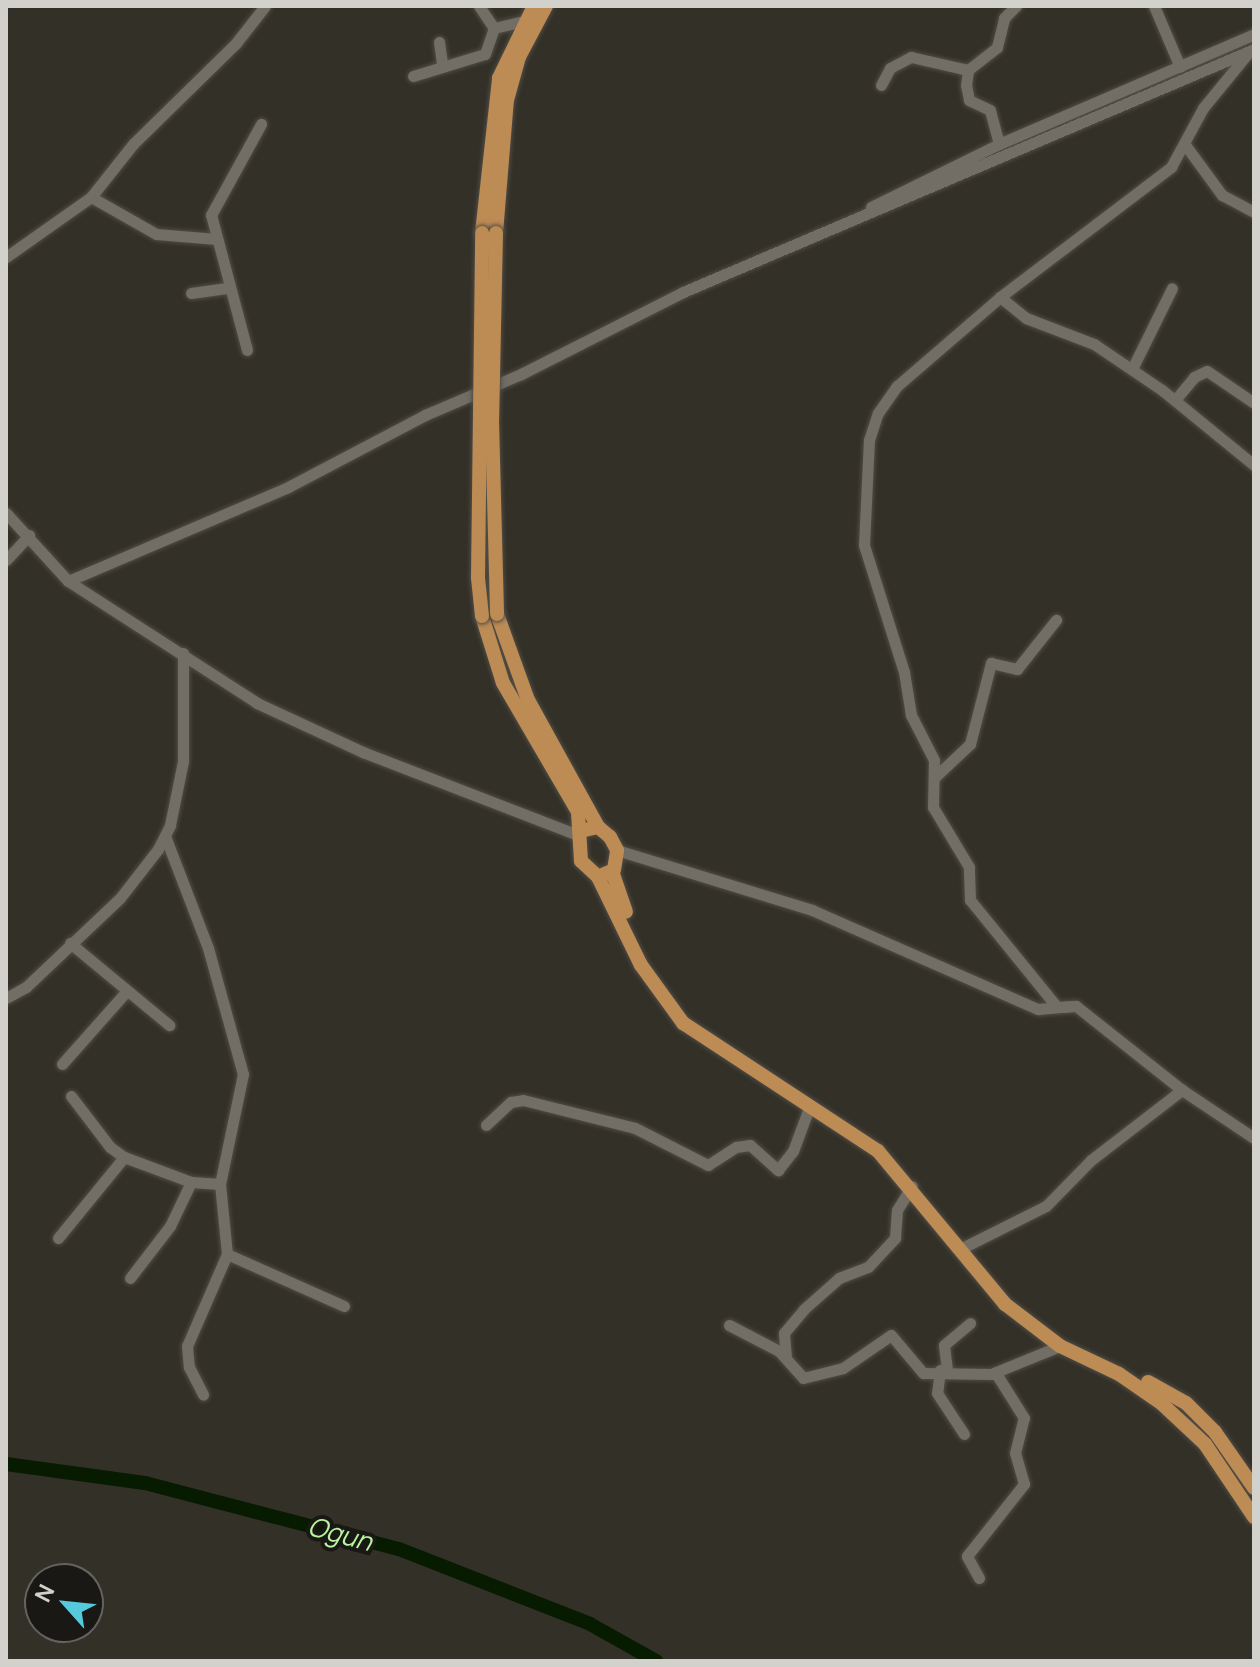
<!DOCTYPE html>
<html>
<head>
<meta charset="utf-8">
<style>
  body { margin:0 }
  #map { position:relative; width:1260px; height:1667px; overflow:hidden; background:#333027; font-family:Manrope,sans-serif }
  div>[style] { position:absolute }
  .river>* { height:14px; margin:-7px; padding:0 7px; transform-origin:7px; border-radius:7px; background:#061b00 }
  .roads { filter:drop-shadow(0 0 2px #4f4c45) drop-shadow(0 0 2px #4f4c45) }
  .minor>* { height:11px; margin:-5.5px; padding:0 5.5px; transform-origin:5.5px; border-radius:5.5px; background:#726e65 }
  .major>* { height:14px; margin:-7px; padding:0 7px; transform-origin:7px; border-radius:7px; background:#bd8b54 }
  .bridges { filter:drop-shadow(0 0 2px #4f4c45) drop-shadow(0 0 2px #4f4c45) }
  .major-bridge>* { height:14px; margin:-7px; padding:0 7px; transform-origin:7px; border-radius:7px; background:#bd8b54 }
  span { translate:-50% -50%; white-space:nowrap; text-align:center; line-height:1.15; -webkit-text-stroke:8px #191814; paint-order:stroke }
  .water-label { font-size:26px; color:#b9f69f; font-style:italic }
  .frame { position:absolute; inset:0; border:8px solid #d3d1cc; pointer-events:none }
  .north { position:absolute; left:24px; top:1563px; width:80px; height:80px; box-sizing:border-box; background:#191814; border:2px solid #63625e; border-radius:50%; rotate:297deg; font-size:22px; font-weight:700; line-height:32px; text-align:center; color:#d3d1cc }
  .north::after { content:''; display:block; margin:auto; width:28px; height:36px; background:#54cadc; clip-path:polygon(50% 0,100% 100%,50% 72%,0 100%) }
</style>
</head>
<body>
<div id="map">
  <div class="river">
    <i style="left:6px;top:1464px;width:140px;rotate:7.8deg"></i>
    <i style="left:145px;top:1483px;width:262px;rotate:14.6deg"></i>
    <i style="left:399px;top:1549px;width:205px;rotate:21.4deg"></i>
    <i style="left:590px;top:1624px;width:76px;rotate:29.3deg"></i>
  </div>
  <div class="roads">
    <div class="minor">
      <i style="left:479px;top:6px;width:27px;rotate:56deg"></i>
      <i style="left:494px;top:28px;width:37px;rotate:-13deg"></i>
      <i style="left:1154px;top:6px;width:66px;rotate:66.9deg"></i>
      <i style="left:439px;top:42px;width:21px;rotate:82deg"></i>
      <i style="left:413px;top:76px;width:75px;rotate:-17deg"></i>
      <i style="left:485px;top:54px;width:28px;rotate:-71deg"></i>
      <i style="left:881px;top:85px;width:19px;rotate:-62deg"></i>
      <i style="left:890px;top:68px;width:24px;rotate:-28deg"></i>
      <i style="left:911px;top:57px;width:58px;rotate:12.8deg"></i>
      <i style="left:999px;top:144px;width:35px;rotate:-105deg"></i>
      <i style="left:990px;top:110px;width:23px;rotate:-155deg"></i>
      <i style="left:969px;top:100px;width:15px;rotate:-101deg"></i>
      <i style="left:966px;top:85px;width:15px;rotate:-82deg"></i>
      <i style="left:968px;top:70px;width:37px;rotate:-38deg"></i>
      <i style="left:997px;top:47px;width:30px;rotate:-76deg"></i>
      <i style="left:1004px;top:18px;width:17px;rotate:-45deg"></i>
      <i style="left:1186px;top:146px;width:61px;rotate:53.7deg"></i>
      <i style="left:1222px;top:195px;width:36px;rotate:28deg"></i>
      <i style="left:91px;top:197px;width:75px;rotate:29.6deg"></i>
      <i style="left:156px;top:234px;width:61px;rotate:4.7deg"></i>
      <i style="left:871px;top:207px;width:143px;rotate:-26.2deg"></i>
      <i style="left:999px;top:144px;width:278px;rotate:-23.3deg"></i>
      <i style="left:6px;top:257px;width:104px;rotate:-35.2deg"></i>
      <i style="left:91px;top:197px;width:68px;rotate:-51.6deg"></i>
      <i style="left:133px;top:144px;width:144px;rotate:-44.4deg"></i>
      <i style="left:236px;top:43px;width:47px;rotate:-51.9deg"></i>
      <i style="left:191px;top:293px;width:36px;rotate:-8deg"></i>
      <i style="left:1000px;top:297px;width:33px;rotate:39deg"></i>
      <i style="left:1026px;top:318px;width:73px;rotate:20.9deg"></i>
      <i style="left:1094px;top:344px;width:82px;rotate:34.1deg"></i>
      <i style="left:1162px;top:390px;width:119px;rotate:39.2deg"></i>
      <i style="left:247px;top:350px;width:140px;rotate:-104.9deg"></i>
      <i style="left:211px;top:215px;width:104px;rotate:-61.2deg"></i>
      <i style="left:1132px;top:369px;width:90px;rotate:-63.7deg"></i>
      <i style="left:1175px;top:400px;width:30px;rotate:-50deg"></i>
      <i style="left:1194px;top:377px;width:14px;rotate:-25deg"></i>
      <i style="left:1207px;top:371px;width:57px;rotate:34.2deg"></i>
      <i style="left:6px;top:513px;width:92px;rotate:47.6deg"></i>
      <i style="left:68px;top:581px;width:225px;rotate:32.8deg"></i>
      <i style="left:257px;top:703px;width:117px;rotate:24.8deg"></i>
      <i style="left:363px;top:752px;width:230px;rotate:21.1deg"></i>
      <i style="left:6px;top:560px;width:34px;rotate:-47deg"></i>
      <i style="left:68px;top:581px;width:239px;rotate:-23.1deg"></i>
      <i style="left:288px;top:487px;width:155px;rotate:-27.7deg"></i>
      <i style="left:425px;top:415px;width:104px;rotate:-23.1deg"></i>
      <i style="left:521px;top:374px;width:182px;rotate:-26.8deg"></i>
      <i style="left:683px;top:292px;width:621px;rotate:-23.05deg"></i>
      <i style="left:936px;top:776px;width:47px;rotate:-43.3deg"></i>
      <i style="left:970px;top:744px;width:84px;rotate:-75.5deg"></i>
      <i style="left:991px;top:663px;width:27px;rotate:13deg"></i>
      <i style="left:1017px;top:669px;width:63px;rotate:-51.5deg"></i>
      <i style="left:165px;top:836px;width:120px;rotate:69deg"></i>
      <i style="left:208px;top:948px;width:131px;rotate:74.5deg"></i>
      <i style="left:243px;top:1074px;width:112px;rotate:101.8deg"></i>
      <i style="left:220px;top:1184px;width:70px;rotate:84.3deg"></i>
      <i style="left:227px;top:1254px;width:100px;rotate:113.5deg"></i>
      <i style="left:187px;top:1346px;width:21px;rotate:85deg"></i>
      <i style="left:189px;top:1367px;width:31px;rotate:63deg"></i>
      <i style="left:617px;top:850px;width:204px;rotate:17.1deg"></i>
      <i style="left:812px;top:910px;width:247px;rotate:23.7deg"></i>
      <i style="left:1038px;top:1009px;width:38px;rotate:-5deg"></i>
      <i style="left:1076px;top:1006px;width:135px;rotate:38.4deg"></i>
      <i style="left:1182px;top:1090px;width:87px;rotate:33.7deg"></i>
      <i style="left:70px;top:943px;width:129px;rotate:39.6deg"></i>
      <i style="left:6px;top:998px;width:23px;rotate:-29deg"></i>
      <i style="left:26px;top:987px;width:129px;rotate:-43.4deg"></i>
      <i style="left:120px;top:898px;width:62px;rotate:-52.2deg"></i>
      <i style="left:158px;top:849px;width:27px;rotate:-63deg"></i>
      <i style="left:170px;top:825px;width:65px;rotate:-78.5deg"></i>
      <i style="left:183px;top:761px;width:108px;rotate:-90deg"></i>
      <i style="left:1076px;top:1006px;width:19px;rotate:177deg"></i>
      <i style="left:1057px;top:1007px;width:138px;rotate:-129.1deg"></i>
      <i style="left:970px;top:900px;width:33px;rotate:-92deg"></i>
      <i style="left:969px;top:867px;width:70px;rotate:-121deg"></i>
      <i style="left:933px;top:807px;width:47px;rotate:-88.8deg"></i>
      <i style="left:934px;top:760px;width:51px;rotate:-117.1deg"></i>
      <i style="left:911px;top:715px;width:44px;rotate:-99.2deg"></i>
      <i style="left:904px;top:672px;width:133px;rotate:-107.5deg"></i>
      <i style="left:864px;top:545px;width:105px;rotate:-87.3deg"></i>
      <i style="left:869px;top:440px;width:28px;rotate:-72deg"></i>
      <i style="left:878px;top:413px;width:33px;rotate:-55deg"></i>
      <i style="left:897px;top:386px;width:136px;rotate:-40.8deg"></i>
      <i style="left:1000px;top:297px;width:215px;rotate:-37.2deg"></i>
      <i style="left:1171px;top:167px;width:67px;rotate:-61.5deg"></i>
      <i style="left:1203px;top:108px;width:71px;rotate:-50.7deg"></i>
      <i style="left:62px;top:1064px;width:96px;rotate:-48.4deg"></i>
      <i style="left:71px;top:1096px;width:64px;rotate:52.6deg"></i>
      <i style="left:110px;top:1147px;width:17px;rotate:36deg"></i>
      <i style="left:124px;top:1157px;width:72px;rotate:20.5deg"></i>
      <i style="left:191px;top:1182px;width:29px;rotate:4deg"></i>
      <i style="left:486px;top:1125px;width:34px;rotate:-43deg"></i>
      <i style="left:511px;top:1102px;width:12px;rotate:-9deg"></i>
      <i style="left:523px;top:1100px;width:115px;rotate:14deg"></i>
      <i style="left:635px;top:1128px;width:82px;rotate:26.9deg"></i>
      <i style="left:708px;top:1165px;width:33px;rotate:-33deg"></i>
      <i style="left:736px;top:1147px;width:14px;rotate:-8deg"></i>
      <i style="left:750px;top:1145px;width:38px;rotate:42deg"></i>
      <i style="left:778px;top:1170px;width:24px;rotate:-52deg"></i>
      <i style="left:793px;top:1151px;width:49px;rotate:-69.7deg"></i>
      <i style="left:58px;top:1238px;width:104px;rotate:-50.8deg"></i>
      <i style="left:966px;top:1246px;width:89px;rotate:-26.6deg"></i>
      <i style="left:1046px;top:1206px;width:64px;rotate:-45.6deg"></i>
      <i style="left:1091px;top:1160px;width:115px;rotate:-37.6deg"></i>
      <i style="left:227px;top:1254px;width:128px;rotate:24deg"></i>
      <i style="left:130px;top:1278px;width:66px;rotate:-52.4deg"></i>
      <i style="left:170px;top:1226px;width:49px;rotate:-64.5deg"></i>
      <i style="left:729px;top:1325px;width:56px;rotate:27.5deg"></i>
      <i style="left:779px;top:1351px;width:36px;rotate:48deg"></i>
      <i style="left:803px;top:1378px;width:41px;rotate:-14deg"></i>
      <i style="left:843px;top:1368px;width:58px;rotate:-34.5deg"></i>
      <i style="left:891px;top:1335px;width:50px;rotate:49.9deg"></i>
      <i style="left:923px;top:1373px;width:68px;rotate:0.8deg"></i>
      <i style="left:991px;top:1374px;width:74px;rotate:-22.1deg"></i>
      <i style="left:786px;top:1357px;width:24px;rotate:-95deg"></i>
      <i style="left:784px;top:1333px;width:31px;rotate:-50deg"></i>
      <i style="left:804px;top:1309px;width:47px;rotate:-41.5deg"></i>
      <i style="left:839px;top:1278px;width:31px;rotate:-21deg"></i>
      <i style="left:868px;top:1267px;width:40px;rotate:-47deg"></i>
      <i style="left:895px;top:1238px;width:28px;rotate:-86deg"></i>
      <i style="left:897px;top:1210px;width:28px;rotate:-58deg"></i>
      <i style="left:940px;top:1370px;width:23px;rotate:97deg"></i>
      <i style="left:937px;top:1393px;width:49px;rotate:56.6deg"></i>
      <i style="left:947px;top:1370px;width:25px;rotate:-97deg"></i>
      <i style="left:944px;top:1345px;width:34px;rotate:-40deg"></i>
      <i style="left:979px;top:1578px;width:25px;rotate:-119deg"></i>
      <i style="left:967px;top:1556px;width:92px;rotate:-51.6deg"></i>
      <i style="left:1024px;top:1484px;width:32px;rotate:-106deg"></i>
      <i style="left:1015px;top:1453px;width:36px;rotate:-76deg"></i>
      <i style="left:1024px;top:1418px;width:54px;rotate:-122.2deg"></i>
    </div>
    <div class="major">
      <i style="left:482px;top:233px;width:156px;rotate:-83.7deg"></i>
      <i style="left:499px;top:78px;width:80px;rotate:-64.1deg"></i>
      <i style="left:496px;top:233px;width:133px;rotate:-85.3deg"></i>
      <i style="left:507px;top:100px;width:45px;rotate:-74.4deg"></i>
      <i style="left:519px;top:57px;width:58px;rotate:-62.1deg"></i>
      <i style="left:497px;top:614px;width:91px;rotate:70.2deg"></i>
      <i style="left:528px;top:700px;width:145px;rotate:61.1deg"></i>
      <i style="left:482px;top:616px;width:70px;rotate:72.6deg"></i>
      <i style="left:503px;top:683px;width:149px;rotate:59.8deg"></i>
      <i style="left:578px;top:812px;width:49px;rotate:86.5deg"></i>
      <i style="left:581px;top:861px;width:23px;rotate:43deg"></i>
      <i style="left:598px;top:877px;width:17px;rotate:-24deg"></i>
      <i style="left:614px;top:870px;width:20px;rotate:-81deg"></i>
      <i style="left:617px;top:850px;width:15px;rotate:-118deg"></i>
      <i style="left:610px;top:837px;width:16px;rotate:-140deg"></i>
      <i style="left:598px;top:827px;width:18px;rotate:167deg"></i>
      <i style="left:612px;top:871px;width:43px;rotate:71.1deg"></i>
      <i style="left:598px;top:877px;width:98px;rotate:64deg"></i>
      <i style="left:641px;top:965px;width:72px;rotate:54.1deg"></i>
      <i style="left:683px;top:1023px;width:233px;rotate:33.3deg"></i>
      <i style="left:878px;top:1151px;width:199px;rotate:50.3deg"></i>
      <i style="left:1005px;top:1304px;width:69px;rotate:37.4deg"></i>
      <i style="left:1060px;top:1346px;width:65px;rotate:25.4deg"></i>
      <i style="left:1119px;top:1374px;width:51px;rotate:34.6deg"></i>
      <i style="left:1161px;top:1403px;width:60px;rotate:43deg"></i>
      <i style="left:1205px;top:1444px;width:88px;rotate:56.1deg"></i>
      <i style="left:1148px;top:1382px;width:43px;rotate:28.9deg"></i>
      <i style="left:1186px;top:1403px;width:41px;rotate:45deg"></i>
      <i style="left:1215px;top:1432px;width:68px;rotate:55.1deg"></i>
    </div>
  </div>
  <div class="bridges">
    <div class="major-bridge">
      <i style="left:496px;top:233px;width:188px;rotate:91.2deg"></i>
      <i style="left:492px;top:421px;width:193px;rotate:88.5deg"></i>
      <i style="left:482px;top:616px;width:39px;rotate:-96deg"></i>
      <i style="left:478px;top:577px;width:344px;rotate:-89.3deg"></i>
    </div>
  </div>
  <div class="water-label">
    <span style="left:340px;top:1534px;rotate:15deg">Ogun</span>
  </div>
  <div class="frame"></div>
  <div class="north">N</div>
</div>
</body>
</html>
